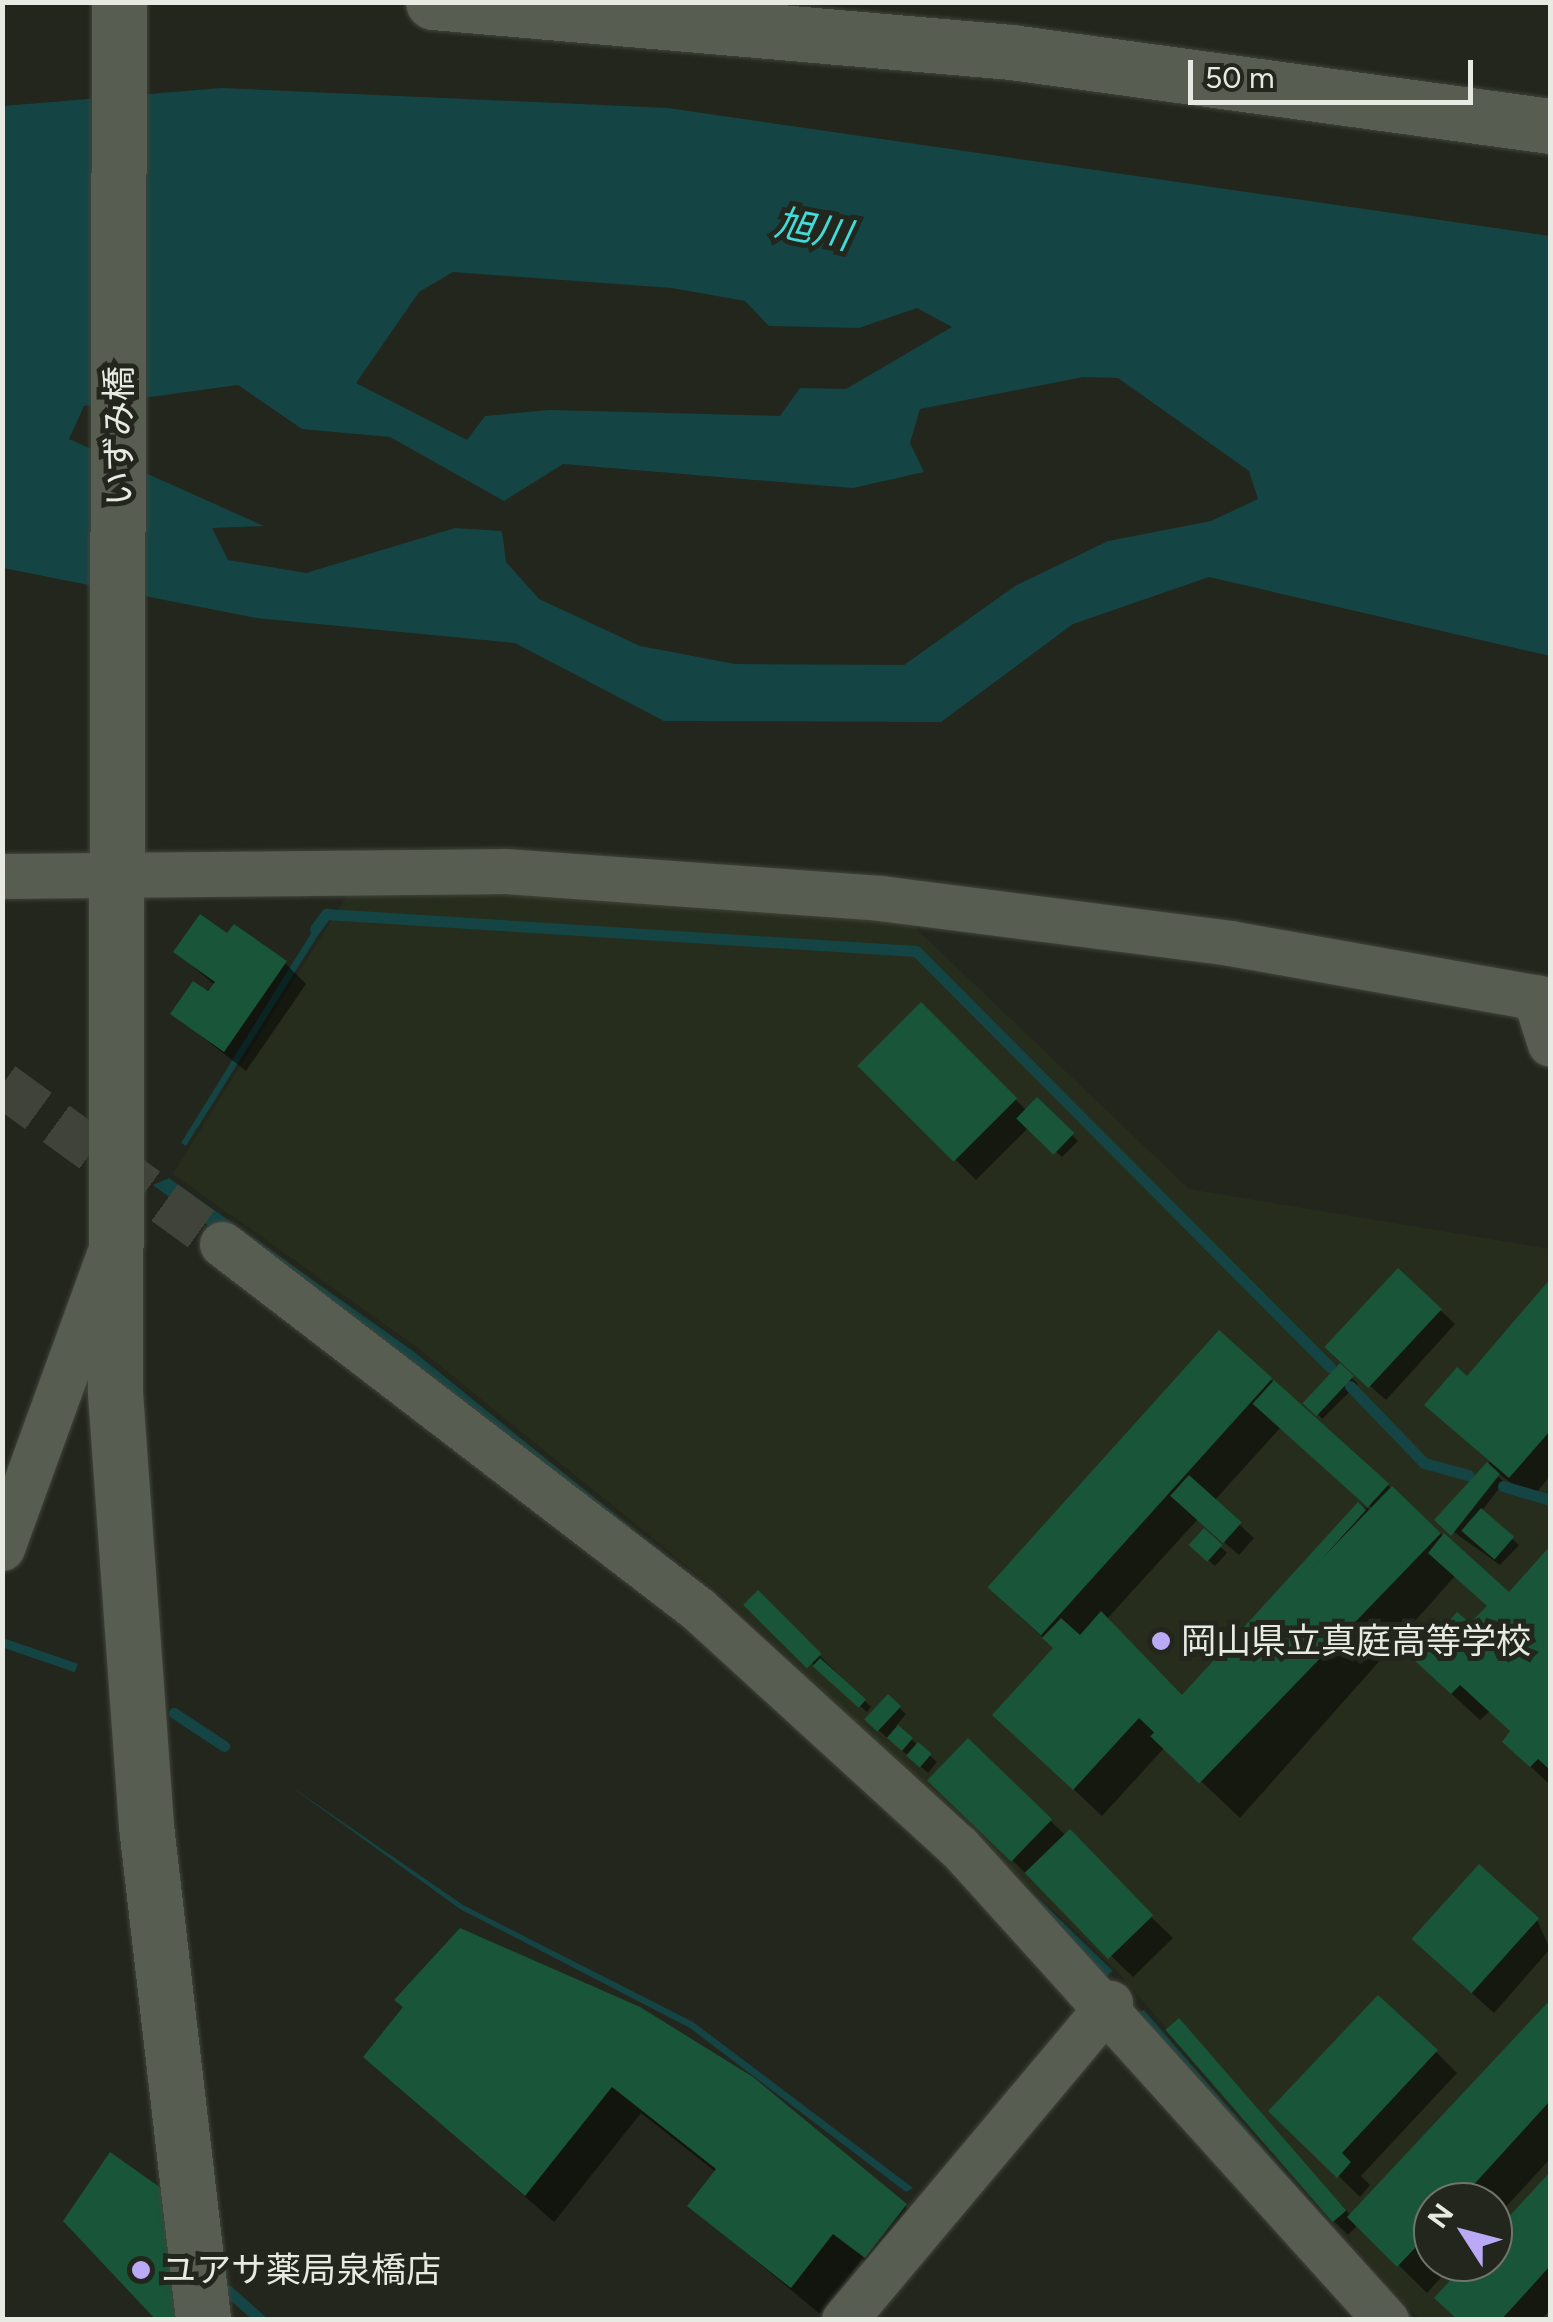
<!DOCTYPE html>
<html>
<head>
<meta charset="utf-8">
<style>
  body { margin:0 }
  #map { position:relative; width:1553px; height:2322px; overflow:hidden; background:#22261c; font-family:Figtree,"Noto Sans JP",sans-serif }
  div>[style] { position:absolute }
  .built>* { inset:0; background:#272d1d }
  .water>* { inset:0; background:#144544; transform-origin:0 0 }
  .shadow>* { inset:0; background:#0007; transform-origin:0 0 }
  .stream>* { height:11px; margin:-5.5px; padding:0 5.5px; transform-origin:5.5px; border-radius:5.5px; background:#144544 }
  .building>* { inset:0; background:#195539; transform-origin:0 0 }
  .minor-tunnel>* { height:45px; margin-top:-22.5px; transform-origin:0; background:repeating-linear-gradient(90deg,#3f433a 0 45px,transparent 0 67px) }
  .roads { filter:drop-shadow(0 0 2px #40443b) drop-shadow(0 0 2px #40443b) }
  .minor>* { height:45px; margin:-22.5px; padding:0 22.5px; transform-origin:22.5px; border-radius:22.5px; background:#585d51 }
  .tertiary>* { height:55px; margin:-27.5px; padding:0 27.5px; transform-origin:27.5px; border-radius:27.5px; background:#585d51 }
  .secondary>* { height:55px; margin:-27.5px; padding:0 27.5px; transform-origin:27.5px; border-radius:27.5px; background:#585d51 }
  .dots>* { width:28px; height:28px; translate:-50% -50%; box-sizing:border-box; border:5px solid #22261c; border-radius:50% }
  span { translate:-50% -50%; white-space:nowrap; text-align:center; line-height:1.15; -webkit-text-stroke:10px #22261c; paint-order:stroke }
  .street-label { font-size:35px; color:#e6eae3 }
  .poi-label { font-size:35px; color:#e6eae3 }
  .left { translate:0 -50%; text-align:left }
  .water-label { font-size:38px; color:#3fddda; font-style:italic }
  .frame { position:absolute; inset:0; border:5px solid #e6eae3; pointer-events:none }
  .north { position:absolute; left:1413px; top:2182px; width:100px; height:100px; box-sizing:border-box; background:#22261c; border:2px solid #70746c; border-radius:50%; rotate:306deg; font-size:28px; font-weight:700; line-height:40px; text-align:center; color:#e6eae3 }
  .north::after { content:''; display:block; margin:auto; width:35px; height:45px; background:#baaaf6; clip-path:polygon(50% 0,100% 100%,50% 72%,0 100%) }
  .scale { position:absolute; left:1188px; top:60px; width:285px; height:45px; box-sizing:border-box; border:5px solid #e6eae3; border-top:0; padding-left:12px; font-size:30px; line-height:35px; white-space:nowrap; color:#e6eae3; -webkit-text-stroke:8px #22261c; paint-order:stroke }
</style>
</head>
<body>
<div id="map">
  <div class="built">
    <i style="clip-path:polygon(evenodd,356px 881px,904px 917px,1189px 1189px,1550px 1249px,1550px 2319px,1419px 2319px,1115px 1969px,724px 1596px,418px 1348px,173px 1174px,356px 881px,1433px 2202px,1493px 2202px,1493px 2262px,1433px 2262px,1433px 2202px)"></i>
  </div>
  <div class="water">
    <i style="clip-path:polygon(evenodd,222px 88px,668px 108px,1550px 236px,1550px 656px,1209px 577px,1073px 624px,941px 722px,664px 721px,515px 643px,256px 618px,3px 568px,3px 106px,222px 88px,453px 272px,672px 288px,745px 301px,769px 326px,859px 328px,917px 308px,952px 327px,846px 389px,800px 388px,780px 416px,549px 410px,485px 416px,467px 440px,356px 383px,419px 292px,453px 272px,222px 88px,1083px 377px,1118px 378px,1249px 471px,1258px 499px,1211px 521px,1108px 541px,1015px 586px,904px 665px,735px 664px,640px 646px,539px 599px,506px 562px,502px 531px,455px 528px,306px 573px,228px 560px,212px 528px,264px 526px,69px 439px,84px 406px,238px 385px,302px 429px,390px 437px,504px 501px,563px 464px,853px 488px,924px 472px,910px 443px,920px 409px,1083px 377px)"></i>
    <i style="clip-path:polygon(323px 914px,325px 924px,186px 1146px,181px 1143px)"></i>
    <i style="clip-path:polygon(169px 1178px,413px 1351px,723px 1602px,153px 1185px)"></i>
    <i style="left:3px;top:1638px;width:79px;height:9px;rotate:19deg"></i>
    <i style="clip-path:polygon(286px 1783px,463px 1905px,693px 2022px,913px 2188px,906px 2192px,690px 2028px,460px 1909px)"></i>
    <i style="clip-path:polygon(986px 1848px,1113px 1971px,1100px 1981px)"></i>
    <i style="clip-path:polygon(1144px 2010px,1337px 2233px,1414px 2319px,1396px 2319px,1132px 2016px)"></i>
  </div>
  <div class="shadow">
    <i style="clip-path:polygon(176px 952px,285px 963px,306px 984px,246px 1071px,173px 1014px,215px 985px)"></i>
    <i style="clip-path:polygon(921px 1006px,1026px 1110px,1037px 1100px,1078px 1141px,1062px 1157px,1029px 1127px,976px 1180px,862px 1066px)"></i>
    <i style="clip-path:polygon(1398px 1271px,1455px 1324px,1386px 1400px,1343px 1362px)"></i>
    <i style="clip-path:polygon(1550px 1283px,1550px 1476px,1532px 1498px,1488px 1466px,1504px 1482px,1481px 1512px,1519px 1545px,1500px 1565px,1437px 1520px,1490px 1462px,1449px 1426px,1467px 1379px)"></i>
    <i style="clip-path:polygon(evenodd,1219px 1333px,1509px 1595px,1550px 1549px,1550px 1785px,1505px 1742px,1512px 1732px,1490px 1711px,1480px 1720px,1445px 1688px,1489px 1607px,1455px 1576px,1240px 1818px,1165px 1747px,1102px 1816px,1024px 1743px,1056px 1649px,1018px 1615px,1219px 1333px,1281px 1427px,1374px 1510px,1358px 1506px,1183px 1698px,1106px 1620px,1198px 1519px,1239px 1555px,1254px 1538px,1214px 1501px,1281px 1427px)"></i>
    <i style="left:1340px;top:1366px;width:25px;height:50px;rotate:45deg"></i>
    <i style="left:1204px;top:1532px;width:31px;height:18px;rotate:42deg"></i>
    <i style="clip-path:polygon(758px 1594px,871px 1707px,867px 1712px,747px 1605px)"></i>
    <i style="clip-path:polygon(888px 1698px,906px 1714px,896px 1726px,937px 1762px,928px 1773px,875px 1727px)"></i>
    <i style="clip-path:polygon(968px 1742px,1173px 1938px,1133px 1977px,953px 1803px)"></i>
    <i style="clip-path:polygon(1537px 1920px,1550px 1949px,1494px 2013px,1436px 1961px)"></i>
    <i style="clip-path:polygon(397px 2000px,905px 2206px,933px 2234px,894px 2284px,862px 2260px,820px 2314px,690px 2206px,716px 2172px,641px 2113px,554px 2222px,366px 2057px,405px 2008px)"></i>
    <i style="clip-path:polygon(1550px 2003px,1550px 2159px,1493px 2221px,1493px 2202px,1433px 2202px,1433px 2262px,1455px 2262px,1427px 2293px,1358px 2225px,1348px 2235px,1334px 2221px,1169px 2030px,1192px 2035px,1351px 2216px)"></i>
    <i style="clip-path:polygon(1436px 2052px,1457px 2073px,1361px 2176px,1370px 2185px,1360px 2197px,1272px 2111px)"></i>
    <i style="clip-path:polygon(1550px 2176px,1550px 2310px,1541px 2320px,1460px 2320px,1471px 2262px,1493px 2262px,1493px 2238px)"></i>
  </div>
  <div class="stream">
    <i style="left:315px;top:929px;width:19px;rotate:-54deg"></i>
    <i style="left:326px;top:914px;width:591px;rotate:3.59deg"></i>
    <i style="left:916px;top:951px;width:587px;rotate:45.14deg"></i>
    <i style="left:1350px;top:1386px;width:107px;rotate:46.1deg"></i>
    <i style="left:1424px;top:1463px;width:46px;rotate:15.3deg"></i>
    <i style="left:1503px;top:1486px;width:49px;rotate:16.6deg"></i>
    <i style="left:174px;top:1713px;width:60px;rotate:33.4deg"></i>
    <i style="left:227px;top:2290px;width:45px;rotate:41.4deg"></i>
  </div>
  <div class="building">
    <i style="clip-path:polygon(200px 914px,227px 933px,234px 924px,287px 961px,224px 1052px,170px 1014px,193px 981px,208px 991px,215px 982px,173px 952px)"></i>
    <i style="left:921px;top:1002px;width:136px;height:90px;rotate:45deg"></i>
    <i style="left:1037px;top:1097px;width:52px;height:30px;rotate:44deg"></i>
    <i style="left:1398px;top:1268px;width:60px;height:108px;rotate:43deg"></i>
    <i style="clip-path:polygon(1550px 1279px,1550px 1431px,1509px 1478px,1424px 1405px,1457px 1367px,1467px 1376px)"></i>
    <i style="left:1219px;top:1330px;width:72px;height:346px;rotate:42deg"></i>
    <i style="left:1340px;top:1363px;width:19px;height:55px;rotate:43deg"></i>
    <i style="left:1274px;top:1380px;width:155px;height:32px;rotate:42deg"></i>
    <i style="clip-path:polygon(1487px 1462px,1500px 1474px,1451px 1536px,1434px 1520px)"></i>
    <i style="left:1189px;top:1475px;width:71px;height:28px;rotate:42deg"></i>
    <i style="left:1392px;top:1486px;width:68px;height:348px;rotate:44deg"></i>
    <i style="clip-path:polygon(1358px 1502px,1366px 1510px,1160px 1738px,1139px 1718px,1073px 1790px,992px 1715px,1053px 1648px,1042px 1638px,1061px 1618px,1080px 1635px,1101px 1611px,1182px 1695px)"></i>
    <i style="left:1481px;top:1508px;width:44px;height:30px;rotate:41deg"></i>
    <i style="left:1204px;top:1528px;width:25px;height:23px;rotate:42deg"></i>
    <i style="clip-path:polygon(1444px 1533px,1509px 1592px,1550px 1546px,1550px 1770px,1538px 1759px,1530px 1767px,1502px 1742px,1510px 1731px,1460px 1685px,1451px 1694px,1414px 1660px,1457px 1612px,1470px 1623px,1487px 1606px,1428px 1553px)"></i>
    <i style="left:758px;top:1590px;width:90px;height:21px;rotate:45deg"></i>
    <i style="left:820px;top:1658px;width:62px;height:11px;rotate:42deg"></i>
    <i style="left:888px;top:1694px;width:18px;height:35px;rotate:43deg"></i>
    <i style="left:898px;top:1725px;width:20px;height:17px;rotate:41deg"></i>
    <i style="left:968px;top:1738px;width:117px;height:59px;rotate:44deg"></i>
    <i style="left:918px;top:1742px;width:18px;height:18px;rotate:41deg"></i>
    <i style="left:1070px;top:1829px;width:120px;height:63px;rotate:46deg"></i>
    <i style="left:1479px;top:1864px;width:81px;height:101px;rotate:42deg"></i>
    <i style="clip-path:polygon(460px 1928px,640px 2007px,753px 2077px,907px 2204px,865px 2258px,833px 2234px,791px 2288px,687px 2206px,716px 2169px,612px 2087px,525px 2196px,363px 2057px,403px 2007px,394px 2000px)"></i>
    <i style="clip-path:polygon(1378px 1995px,1438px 2050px,1342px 2153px,1351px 2162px,1337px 2178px,1268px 2111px)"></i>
    <i style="clip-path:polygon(1550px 2000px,1550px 2101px,1458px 2202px,1433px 2202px,1433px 2229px,1397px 2267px,1347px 2217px)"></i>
    <i style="left:1179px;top:2018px;width:255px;height:18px;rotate:49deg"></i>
    <i style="clip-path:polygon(110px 2152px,161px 2188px,179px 2320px,156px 2320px,63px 2221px)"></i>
    <i style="clip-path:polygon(1550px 2172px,1550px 2266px,1501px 2320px,1458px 2320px,1434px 2298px,1467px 2262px,1493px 2262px,1493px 2234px)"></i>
  </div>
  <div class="minor-tunnel">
    <i style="left:2px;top:1084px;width:272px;rotate:36deg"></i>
  </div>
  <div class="roads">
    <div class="minor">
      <i style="left:2px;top:876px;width:503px;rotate:-0.57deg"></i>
      <i style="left:505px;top:871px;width:376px;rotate:4.1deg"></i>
      <i style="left:880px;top:898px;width:353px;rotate:7.3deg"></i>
      <i style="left:1230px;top:943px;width:325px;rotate:10.1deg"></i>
      <i style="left:1535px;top:997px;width:49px;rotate:72.3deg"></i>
      <i style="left:222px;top:1244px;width:600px;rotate:37.48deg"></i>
      <i style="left:698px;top:1609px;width:352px;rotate:42.4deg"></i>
      <i style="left:958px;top:1846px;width:639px;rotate:47.92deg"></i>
      <i style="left:2px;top:1548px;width:311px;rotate:-70deg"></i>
      <i style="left:844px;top:2320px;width:414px;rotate:-50deg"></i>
    </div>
    <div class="tertiary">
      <i style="left:119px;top:2px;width:1391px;rotate:90.16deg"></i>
      <i style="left:115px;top:1393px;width:434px;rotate:85.9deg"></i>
      <i style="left:146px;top:1826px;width:497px;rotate:83.4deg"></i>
    </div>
    <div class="secondary">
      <i style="left:433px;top:2px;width:580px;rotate:4.94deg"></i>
      <i style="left:1011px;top:52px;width:544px;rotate:7.82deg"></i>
    </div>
  </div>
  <div class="dots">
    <i style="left:1161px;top:1641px;background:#baaaf6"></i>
    <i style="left:141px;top:2270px;background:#baaaf6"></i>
  </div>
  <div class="street-label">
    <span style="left:119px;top:436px;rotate:-90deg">いずみ橋</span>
  </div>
  <div class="poi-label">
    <span class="left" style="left:1181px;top:1641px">岡山県立真庭高等学校</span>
    <span class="left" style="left:161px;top:2270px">ユアサ薬局泉橋店</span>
  </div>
  <div class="water-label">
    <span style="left:813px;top:230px;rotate:11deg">旭川</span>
  </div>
  <div class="frame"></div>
  <div class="north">N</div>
  <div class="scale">50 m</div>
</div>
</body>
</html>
